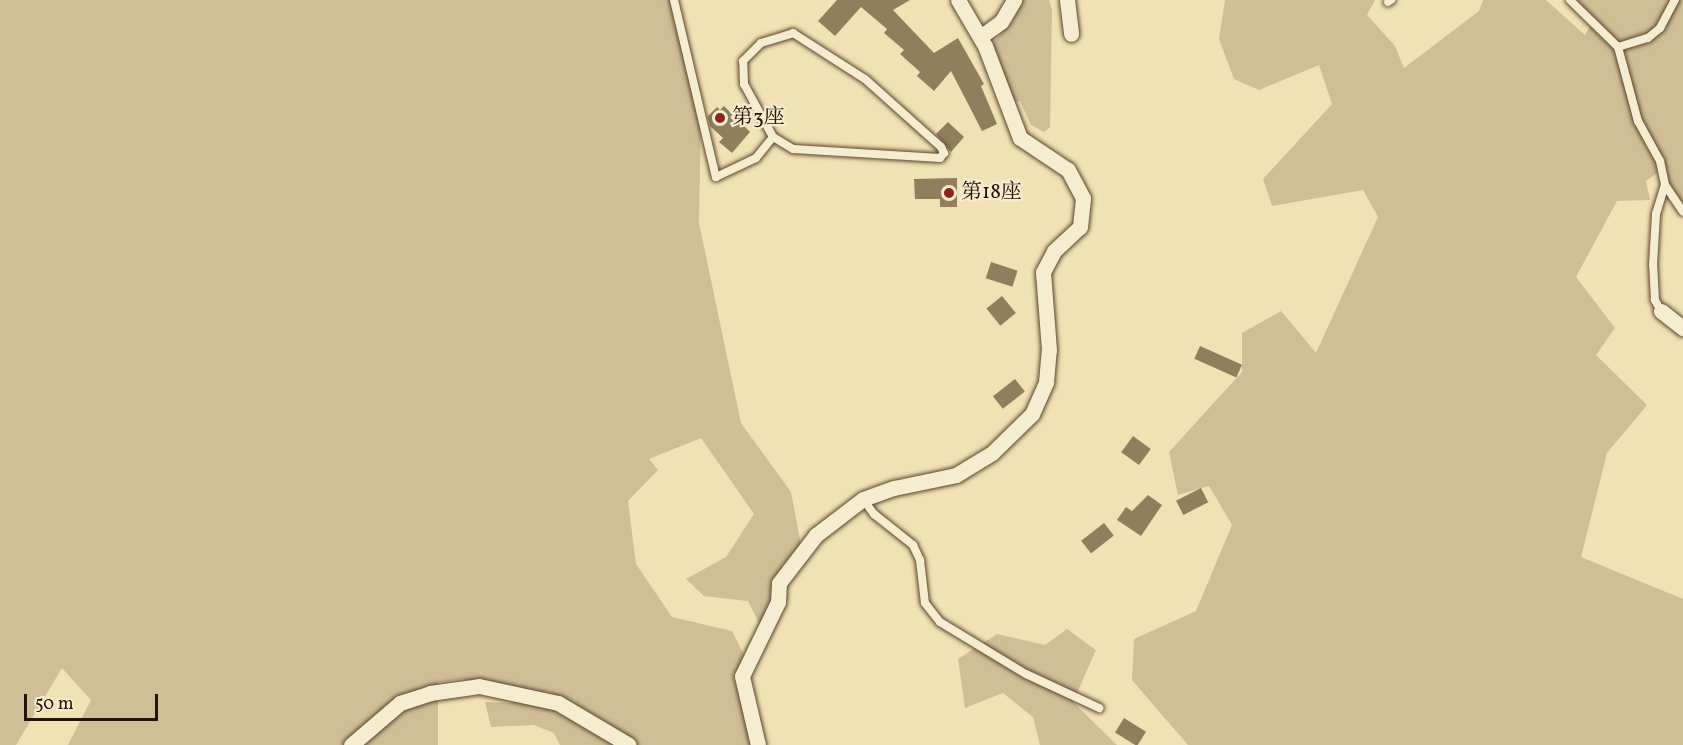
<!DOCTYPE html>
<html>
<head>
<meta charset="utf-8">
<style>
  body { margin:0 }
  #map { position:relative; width:1683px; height:745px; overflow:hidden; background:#f1e2b5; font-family:Vollkorn,"Noto Serif SC",serif }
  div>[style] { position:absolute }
  .green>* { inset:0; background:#cfbe96 }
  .building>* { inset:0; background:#907e5f; transform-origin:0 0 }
  .roads { filter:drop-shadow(0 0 2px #5a452e) drop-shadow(0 0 2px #5a452e) }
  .service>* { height:8px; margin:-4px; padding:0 4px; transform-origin:4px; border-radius:4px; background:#f6eccf }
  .minor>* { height:15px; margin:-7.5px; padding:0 7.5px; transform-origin:7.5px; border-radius:7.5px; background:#f6eccf }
  .dots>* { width:16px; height:16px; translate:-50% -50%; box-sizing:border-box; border:3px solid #f6eccf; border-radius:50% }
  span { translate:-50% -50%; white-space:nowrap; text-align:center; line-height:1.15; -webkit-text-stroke:4.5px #f6eccf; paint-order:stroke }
  .poi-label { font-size:21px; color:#271101 }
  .left { translate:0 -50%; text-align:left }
  .scale { position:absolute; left:24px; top:694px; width:134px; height:27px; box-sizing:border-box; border:3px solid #271101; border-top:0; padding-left:8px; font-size:18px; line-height:21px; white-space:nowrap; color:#271101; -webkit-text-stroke:4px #f6eccf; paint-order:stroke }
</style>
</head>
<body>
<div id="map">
  <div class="green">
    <i style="clip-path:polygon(0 0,673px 0,701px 110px,699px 223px,741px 423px,791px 492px,801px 545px,760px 625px,748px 601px,704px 596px,686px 579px,726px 557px,754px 514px,701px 438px,649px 459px,658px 470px,628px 501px,636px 564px,672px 617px,732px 631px,748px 663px,757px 745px,629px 745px,617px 737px,614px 745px,560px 745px,554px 733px,534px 725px,491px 727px,485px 702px,511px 703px,518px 695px,463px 679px,438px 682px,438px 745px,68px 745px,91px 700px,62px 668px,16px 745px,0 745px)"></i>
    <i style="clip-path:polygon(1023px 0,1049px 0,1052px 10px,1050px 127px,1044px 132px,1031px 125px,1020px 101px,1014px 102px,993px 43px,1013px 21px)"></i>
    <i style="clip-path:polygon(1225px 0,1375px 0,1367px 15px,1395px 46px,1404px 68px,1479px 11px,1483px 0,1546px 0,1585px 35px,1593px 21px,1571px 0,1683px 0,1683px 205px,1661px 170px,1646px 181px,1650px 200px,1617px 201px,1576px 277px,1615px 328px,1596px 355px,1647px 405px,1607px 453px,1581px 557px,1683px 599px,1683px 745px,1188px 745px,1132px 680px,1134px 639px,1196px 611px,1232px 525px,1209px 486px,1178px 495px,1169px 452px,1242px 372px,1242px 333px,1281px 311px,1316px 353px,1378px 217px,1363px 190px,1272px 206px,1263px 179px,1332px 104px,1319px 65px,1259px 90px,1234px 79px,1219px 39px)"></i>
    <i style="clip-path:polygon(1067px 629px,1096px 650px,1073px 702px,1117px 745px,1040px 745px,1033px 717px,1003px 693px,965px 708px,958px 659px,997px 634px,1045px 645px)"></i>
  </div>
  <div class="building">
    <i style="clip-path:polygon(837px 0,910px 0,893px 10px,934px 53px,958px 38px,984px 84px,981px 86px,997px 124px,982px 131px,951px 71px,934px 91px,917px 76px,920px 72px,900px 54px,904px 50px,884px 33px,887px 29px,861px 7px,835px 36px,818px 21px)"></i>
    <i style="clip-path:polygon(724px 106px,750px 132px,732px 153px,719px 142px,723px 138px,710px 126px,708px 116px,717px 107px,720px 110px)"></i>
    <i style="clip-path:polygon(948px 122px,964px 137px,951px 152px,936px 134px)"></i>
    <i style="clip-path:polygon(957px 178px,957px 207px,940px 207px,940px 199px,915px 199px,914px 179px)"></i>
    <i style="left:991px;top:262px;width:28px;height:17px;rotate:18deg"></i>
    <i style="left:1002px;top:296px;width:22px;height:20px;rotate:51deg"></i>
    <i style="left:1200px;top:346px;width:46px;height:14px;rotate:24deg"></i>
    <i style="left:1015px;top:379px;width:16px;height:28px;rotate:52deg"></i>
    <i style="left:1133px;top:436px;width:22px;height:20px;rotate:36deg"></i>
    <i style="left:1201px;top:488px;width:16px;height:28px;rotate:63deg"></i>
    <i style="clip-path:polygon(1148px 495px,1162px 505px,1141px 536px,1117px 520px,1126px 507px,1132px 511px)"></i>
    <i style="left:1104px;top:523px;width:16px;height:29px;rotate:52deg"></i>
    <i style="left:1124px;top:718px;width:26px;height:17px;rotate:32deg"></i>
  </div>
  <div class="roads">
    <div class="service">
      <i style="left:674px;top:0;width:182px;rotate:76.7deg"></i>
      <i style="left:716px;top:177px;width:44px;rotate:-25.4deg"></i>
      <i style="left:756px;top:158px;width:27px;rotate:-51deg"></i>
      <i style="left:1570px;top:0;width:67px;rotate:44.4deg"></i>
      <i style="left:1618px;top:47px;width:77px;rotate:74.9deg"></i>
      <i style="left:1638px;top:121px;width:46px;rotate:61.2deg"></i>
      <i style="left:1660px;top:161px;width:25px;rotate:78deg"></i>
      <i style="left:1665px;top:185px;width:32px;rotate:56deg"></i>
      <i style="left:1388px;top:2px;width:4px;rotate:-34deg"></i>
      <i style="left:793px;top:33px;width:85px;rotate:32.6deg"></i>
      <i style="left:865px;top:79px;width:102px;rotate:41.8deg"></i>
      <i style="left:941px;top:147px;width:7px;rotate:63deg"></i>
      <i style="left:944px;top:153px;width:6px;rotate:129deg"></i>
      <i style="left:940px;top:158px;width:147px;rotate:-176.5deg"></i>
      <i style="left:793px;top:149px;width:23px;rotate:-149deg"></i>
      <i style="left:773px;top:137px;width:60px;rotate:-118.7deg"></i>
      <i style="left:744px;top:84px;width:23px;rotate:-92deg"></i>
      <i style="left:743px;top:61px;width:25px;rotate:-45deg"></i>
      <i style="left:761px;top:43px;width:34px;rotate:-17deg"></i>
      <i style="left:1618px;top:47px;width:31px;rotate:-17deg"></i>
      <i style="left:1648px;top:38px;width:16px;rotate:-40deg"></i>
      <i style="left:1660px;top:28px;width:32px;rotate:-62deg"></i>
      <i style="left:1661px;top:311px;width:13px;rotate:-119deg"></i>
      <i style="left:1655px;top:300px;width:35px;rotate:-93deg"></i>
      <i style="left:1653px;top:265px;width:51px;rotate:-86.6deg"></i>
      <i style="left:1656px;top:214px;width:30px;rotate:-73deg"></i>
      <i style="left:863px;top:499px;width:19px;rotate:54deg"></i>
      <i style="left:874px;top:514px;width:50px;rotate:38.5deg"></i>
      <i style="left:913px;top:545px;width:17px;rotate:65deg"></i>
      <i style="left:920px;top:560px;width:43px;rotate:83.4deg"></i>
      <i style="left:925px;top:603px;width:24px;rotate:52deg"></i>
      <i style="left:940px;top:622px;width:100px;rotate:31.2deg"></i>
      <i style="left:1026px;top:674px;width:81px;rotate:25deg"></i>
    </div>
    <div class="minor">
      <i style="left:1067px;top:0;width:34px;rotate:83deg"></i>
      <i style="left:980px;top:37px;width:26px;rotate:-36deg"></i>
      <i style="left:1001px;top:22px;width:26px;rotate:-59deg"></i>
      <i style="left:1661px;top:311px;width:28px;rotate:38deg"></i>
      <i style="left:351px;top:745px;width:65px;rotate:-40.6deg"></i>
      <i style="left:400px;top:703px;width:32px;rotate:-18deg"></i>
      <i style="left:430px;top:693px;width:49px;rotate:-8.1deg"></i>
      <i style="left:479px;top:686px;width:81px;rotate:12.1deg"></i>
      <i style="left:558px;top:703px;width:82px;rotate:30.6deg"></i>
      <i style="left:758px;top:745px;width:71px;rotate:-103.1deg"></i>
      <i style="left:742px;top:676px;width:82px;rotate:-64.1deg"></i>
      <i style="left:778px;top:602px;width:19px;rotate:-87deg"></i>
      <i style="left:779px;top:583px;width:61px;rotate:-52.4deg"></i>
      <i style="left:816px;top:535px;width:59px;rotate:-37.5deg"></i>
      <i style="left:863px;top:499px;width:33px;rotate:-20deg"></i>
      <i style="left:894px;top:488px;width:63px;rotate:-11.8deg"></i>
      <i style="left:956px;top:475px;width:42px;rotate:-31.4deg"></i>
      <i style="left:992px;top:453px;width:56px;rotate:-44.3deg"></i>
      <i style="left:1032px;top:414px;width:35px;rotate:-66deg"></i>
      <i style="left:1046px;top:382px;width:32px;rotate:-85deg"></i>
      <i style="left:1049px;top:350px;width:78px;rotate:-94.4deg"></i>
      <i style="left:1043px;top:272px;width:24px;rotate:-62deg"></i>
      <i style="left:1054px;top:251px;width:35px;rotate:-43deg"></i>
      <i style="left:1080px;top:227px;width:29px;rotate:-84deg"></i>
      <i style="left:1083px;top:198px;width:32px;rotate:-118deg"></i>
      <i style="left:1068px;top:170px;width:58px;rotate:-146.3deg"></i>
      <i style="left:1020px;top:138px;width:98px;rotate:-110.8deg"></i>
      <i style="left:985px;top:46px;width:53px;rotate:-120.4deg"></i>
    </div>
  </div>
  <div class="dots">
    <i style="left:720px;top:118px;background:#8f2418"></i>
    <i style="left:949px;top:193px;background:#8f2418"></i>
  </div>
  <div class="poi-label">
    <span class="left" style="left:732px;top:118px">第3座</span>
    <span class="left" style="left:961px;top:193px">第18座</span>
  </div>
  <div class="scale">50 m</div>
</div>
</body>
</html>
